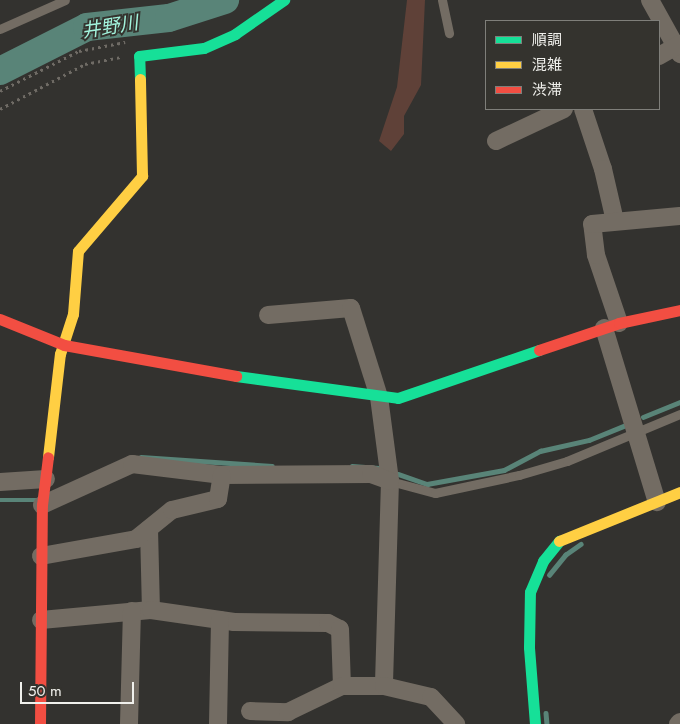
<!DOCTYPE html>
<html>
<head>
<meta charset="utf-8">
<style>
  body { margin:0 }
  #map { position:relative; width:680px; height:724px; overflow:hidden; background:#33322f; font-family:Jost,"Noto Sans JP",sans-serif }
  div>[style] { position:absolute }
  .green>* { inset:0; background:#5f4138 }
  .stream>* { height:4.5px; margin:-2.25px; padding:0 2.25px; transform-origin:2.25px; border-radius:2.25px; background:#598478 }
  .river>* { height:28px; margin:-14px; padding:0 14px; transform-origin:14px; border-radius:14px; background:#598478 }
  .path>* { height:2.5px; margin-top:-1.25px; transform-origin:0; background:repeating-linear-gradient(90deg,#6f6b65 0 2.5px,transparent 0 6.5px) }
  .lane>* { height:9px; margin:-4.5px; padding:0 4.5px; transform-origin:4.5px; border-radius:4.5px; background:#736c63 }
  .street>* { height:18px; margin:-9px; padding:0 9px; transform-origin:9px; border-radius:9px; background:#736c63 }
  .fast>* { height:11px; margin:-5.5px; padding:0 5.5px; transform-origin:5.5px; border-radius:5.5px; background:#16e098 }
  .slow>* { height:11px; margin:-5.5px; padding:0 5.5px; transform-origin:5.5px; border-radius:5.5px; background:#ffcf43 }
  .jam>* { height:11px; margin:-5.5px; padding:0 5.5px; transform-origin:5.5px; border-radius:5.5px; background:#f24e42 }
  span { translate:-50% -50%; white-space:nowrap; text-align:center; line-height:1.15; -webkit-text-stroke:4px #34332e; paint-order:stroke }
  .water-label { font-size:19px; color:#a2f3dc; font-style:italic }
  .legend { position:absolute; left:485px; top:20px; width:175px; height:90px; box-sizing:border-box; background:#34332e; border:1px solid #7f7f7a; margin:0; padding:6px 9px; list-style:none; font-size:15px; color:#f0f0ec }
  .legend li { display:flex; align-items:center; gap:10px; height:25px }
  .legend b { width:25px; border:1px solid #7f7f7a }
  .scale { position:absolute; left:20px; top:682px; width:114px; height:22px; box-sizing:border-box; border:2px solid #f0f0ec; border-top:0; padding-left:6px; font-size:15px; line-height:18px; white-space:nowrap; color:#f0f0ec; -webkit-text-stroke:4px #34332e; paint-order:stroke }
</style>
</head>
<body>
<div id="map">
  <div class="green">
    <i style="clip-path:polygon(407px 0,425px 0,421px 85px,404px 116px,404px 134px,391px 151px,379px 141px,397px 87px)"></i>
  </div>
  <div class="stream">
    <i style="left:643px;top:417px;width:40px;rotate:-22deg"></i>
    <i style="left:141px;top:457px;width:131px;rotate:3.9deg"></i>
    <i style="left:352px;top:466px;width:30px;rotate:4deg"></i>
    <i style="left:398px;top:474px;width:31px;rotate:19deg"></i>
    <i style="left:427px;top:484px;width:78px;rotate:-10.3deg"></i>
    <i style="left:504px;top:470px;width:41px;rotate:-27.8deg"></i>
    <i style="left:540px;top:451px;width:50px;rotate:-12.7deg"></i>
    <i style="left:589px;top:440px;width:37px;rotate:-22deg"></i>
    <i style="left:0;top:500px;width:36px"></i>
    <i style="left:549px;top:575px;width:26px;rotate:-51deg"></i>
    <i style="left:565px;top:555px;width:19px;rotate:-35deg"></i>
    <i style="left:546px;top:713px;width:11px;rotate:85deg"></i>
  </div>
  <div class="river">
    <i style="left:0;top:71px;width:97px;rotate:-26.8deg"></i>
    <i style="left:87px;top:27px;width:82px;rotate:-6.3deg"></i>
    <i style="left:169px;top:18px;width:59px;rotate:-17.8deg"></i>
  </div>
  <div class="path">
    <i style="left:0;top:91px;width:89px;rotate:-26.9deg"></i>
    <i style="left:79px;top:51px;width:47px;rotate:-11.1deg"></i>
    <i style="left:0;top:109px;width:96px;rotate:-27.9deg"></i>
    <i style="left:85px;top:64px;width:36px;rotate:-11deg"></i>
  </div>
  <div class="lane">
    <i style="left:442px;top:0;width:34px;rotate:78deg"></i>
    <i style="left:0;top:29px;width:71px;rotate:-24deg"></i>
    <i style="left:390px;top:481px;width:47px;rotate:14.9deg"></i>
    <i style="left:435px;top:493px;width:86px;rotate:-12.1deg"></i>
    <i style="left:519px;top:475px;width:50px;rotate:-16.3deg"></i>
    <i style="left:567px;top:461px;width:122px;rotate:-22.6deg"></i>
  </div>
  <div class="street">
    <i style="left:650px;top:0;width:62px;rotate:60.9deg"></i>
    <i style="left:659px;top:56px;width:24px;rotate:-30deg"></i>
    <i style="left:583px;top:109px;width:63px;rotate:71.6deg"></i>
    <i style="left:603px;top:169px;width:53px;rotate:77deg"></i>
    <i style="left:496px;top:141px;width:75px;rotate:-25.2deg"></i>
    <i style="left:268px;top:315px;width:83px;rotate:-4.8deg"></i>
    <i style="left:351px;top:308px;width:93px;rotate:72.5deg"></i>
    <i style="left:379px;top:397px;width:85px;rotate:82.5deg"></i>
    <i style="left:390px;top:481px;width:205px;rotate:91.7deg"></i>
    <i style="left:619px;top:323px;width:72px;rotate:-108.7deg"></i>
    <i style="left:596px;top:255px;width:31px;rotate:-97deg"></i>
    <i style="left:592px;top:224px;width:88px;rotate:-5.2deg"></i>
    <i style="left:604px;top:328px;width:182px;rotate:73.1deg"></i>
    <i style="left:0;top:482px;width:46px;rotate:-3.7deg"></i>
    <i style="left:42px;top:505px;width:99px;rotate:-24.5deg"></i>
    <i style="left:132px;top:464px;width:91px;rotate:7deg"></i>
    <i style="left:222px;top:475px;width:149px;rotate:-0.4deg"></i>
    <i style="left:371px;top:474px;width:20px;rotate:20deg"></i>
    <i style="left:149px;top:529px;width:81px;rotate:88.6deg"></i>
    <i style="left:41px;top:556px;width:97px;rotate:-10.1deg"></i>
    <i style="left:136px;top:539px;width:46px;rotate:-38.9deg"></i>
    <i style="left:172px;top:510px;width:47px;rotate:-13.4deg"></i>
    <i style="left:218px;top:499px;width:24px;rotate:-81deg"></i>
    <i style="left:41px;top:620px;width:110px;rotate:-5.2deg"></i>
    <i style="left:151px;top:610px;width:84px;rotate:8.2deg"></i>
    <i style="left:234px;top:622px;width:94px;rotate:0.6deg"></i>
    <i style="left:328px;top:623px;width:13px;rotate:27deg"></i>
    <i style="left:340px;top:629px;width:57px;rotate:88deg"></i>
    <i style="left:250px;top:711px;width:38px;rotate:2deg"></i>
    <i style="left:288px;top:712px;width:60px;rotate:-25.7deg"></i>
    <i style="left:342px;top:686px;width:42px"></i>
    <i style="left:384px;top:686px;width:48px;rotate:13.2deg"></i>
    <i style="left:431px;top:697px;width:37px;rotate:47deg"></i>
    <i style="left:129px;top:724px;width:113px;rotate:-88.5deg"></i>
    <i style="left:218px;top:724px;width:104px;rotate:-88.9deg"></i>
    <i style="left:678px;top:724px;width:3px;rotate:-45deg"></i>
  </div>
  <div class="fast">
    <i style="left:140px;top:79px;width:23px;rotate:-92deg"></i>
    <i style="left:139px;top:56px;width:65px;rotate:-7deg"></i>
    <i style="left:204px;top:48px;width:34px;rotate:-24deg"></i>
    <i style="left:235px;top:34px;width:60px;rotate:-34.8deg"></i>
    <i style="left:236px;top:376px;width:163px;rotate:7.7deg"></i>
    <i style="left:398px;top:398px;width:149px;rotate:-18.8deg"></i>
    <i style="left:535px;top:724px;width:77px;rotate:-94.5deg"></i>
    <i style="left:529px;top:647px;width:55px;rotate:-89deg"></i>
    <i style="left:530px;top:592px;width:34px;rotate:-67deg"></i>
    <i style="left:543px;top:561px;width:26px;rotate:-51deg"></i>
  </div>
  <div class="slow">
    <i style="left:48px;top:457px;width:104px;rotate:-83.4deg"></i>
    <i style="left:60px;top:354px;width:42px;rotate:-72deg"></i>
    <i style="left:73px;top:314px;width:63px;rotate:-85.5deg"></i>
    <i style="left:78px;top:251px;width:99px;rotate:-49.5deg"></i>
    <i style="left:142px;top:176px;width:97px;rotate:-91.2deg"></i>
    <i style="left:559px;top:541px;width:131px;rotate:-22deg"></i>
  </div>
  <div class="jam">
    <i style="left:0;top:319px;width:69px;rotate:22.1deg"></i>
    <i style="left:64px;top:345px;width:175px;rotate:10.2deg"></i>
    <i style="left:539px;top:350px;width:84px;rotate:-18.6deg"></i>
    <i style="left:619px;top:323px;width:62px;rotate:-12deg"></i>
    <i style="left:40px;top:724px;width:219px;rotate:-89.5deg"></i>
    <i style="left:42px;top:505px;width:48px;rotate:-82.9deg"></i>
  </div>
  <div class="water-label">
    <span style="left:110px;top:27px;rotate:-9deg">井野川</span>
  </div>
  <ul class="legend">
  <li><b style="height:6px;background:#16e098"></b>順調</li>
  <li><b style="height:6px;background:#ffcf43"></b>混雑</li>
  <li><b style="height:6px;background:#f24e42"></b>渋滞</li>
  </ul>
  <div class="scale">50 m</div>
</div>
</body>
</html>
